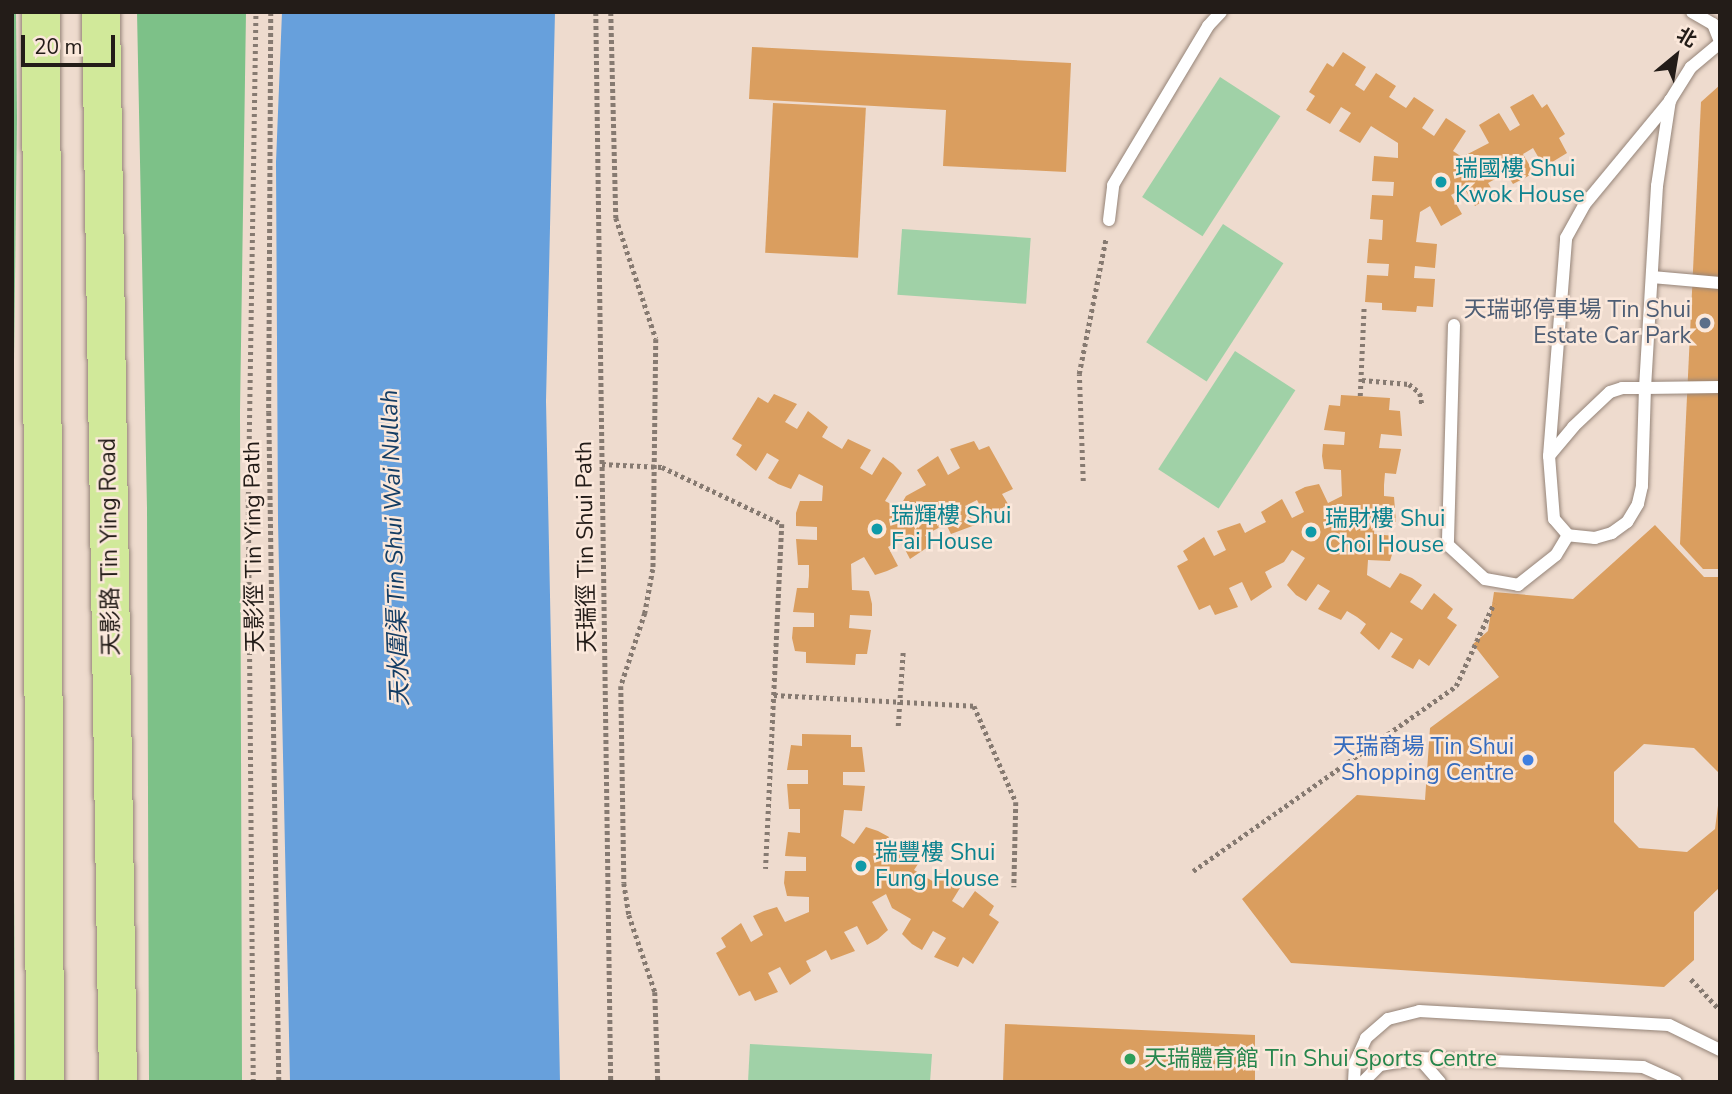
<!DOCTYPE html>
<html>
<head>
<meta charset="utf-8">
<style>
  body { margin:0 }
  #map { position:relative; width:1732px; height:1094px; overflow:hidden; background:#eedbce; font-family:"Nunito Sans","Noto Sans SC",sans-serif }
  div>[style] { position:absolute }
  .green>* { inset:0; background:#a0d1a7; transform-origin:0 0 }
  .forest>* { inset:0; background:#7dc188 }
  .water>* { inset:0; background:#67a0dc }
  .building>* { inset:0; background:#da9e5f; transform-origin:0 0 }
  .path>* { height:4.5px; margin-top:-2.25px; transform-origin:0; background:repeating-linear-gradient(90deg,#867a71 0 3.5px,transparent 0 7px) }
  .roads { filter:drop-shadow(0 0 2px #958478) drop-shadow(0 0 2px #958478) }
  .service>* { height:12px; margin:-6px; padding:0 6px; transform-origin:6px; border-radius:6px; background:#fff }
  .primary>* { height:38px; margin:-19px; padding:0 19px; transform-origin:19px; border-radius:19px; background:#d1e99a }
  .dots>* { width:19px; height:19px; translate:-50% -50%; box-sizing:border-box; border:4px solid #fbe8db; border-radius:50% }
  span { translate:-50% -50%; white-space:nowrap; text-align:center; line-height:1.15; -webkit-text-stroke:5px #fbe8db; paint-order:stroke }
  .culture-label { font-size:23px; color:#0d838f }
  .left { translate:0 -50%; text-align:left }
  .service-label { font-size:23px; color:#4e5e75 }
  .right { translate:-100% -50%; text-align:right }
  .street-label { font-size:23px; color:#231c18 }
  .shop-label { font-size:23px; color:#366cbe }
  .leisure-label { font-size:23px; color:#27864d }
  .water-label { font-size:24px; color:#143d64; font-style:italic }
  .frame { position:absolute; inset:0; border:14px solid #231c18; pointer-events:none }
  .north { position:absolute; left:1641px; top:21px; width:70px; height:70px; -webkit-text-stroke:5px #fbe8db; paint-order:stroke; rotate:30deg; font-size:19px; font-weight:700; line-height:28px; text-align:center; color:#231c18 }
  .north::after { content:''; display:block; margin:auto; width:24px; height:32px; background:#231c18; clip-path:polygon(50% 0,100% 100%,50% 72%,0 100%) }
  .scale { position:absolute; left:21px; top:35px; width:94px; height:32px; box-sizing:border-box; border:4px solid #231c18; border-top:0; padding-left:9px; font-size:21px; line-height:24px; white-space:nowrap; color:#231c18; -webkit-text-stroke:5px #fbe8db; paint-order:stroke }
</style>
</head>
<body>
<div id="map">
  <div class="green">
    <i style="left:1220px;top:77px;width:72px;height:143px;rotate:33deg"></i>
    <i style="left:1223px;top:224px;width:72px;height:141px;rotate:33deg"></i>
    <i style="left:902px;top:229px;width:129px;height:66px;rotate:4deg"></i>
    <i style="left:1235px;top:351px;width:72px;height:141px;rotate:33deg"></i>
    <i style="clip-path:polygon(750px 1044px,932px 1054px,930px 1082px,748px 1082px)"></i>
  </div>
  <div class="forest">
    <i style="clip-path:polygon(12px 12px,16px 12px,17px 118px,12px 523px)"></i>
    <i style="clip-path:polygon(137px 12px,246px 12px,240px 412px,242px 1082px,149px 1082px,147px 508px)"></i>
    <i style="clip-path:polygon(12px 525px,15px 1049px,15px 1082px,12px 1082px)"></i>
  </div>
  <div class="water">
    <i style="clip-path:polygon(282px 12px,555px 12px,546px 401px,560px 1082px,290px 1082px,278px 522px,276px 162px)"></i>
  </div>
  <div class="building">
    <i style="clip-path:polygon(752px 47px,1071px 63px,1066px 172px,943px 166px,946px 110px,749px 99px)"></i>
    <i style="clip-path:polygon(1343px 52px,1366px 67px,1355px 85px,1364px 91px,1376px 73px,1396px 86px,1389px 97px,1406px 108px,1414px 97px,1434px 110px,1422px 128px,1434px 136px,1446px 118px,1466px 131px,1453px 151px,1462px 157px,1489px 143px,1479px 125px,1499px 113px,1510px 131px,1520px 125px,1510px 107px,1533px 94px,1542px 108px,1547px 104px,1565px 134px,1559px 138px,1567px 153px,1544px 167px,1533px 148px,1523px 154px,1534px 173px,1513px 184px,1506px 173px,1488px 183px,1495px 194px,1475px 206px,1464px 188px,1451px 195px,1462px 214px,1441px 226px,1430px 206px,1420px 212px,1416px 242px,1437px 244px,1435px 268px,1415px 266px,1414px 278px,1435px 279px,1433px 307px,1417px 306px,1416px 312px,1382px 310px,1382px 303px,1365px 302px,1367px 275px,1388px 276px,1389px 264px,1367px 263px,1369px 239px,1382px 240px,1383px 220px,1370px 219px,1372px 195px,1393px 196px,1394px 182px,1372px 181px,1374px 156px,1398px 158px,1398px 143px,1371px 126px,1360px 143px,1339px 131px,1351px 113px,1341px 107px,1330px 124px,1306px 110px,1315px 96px,1309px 92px,1327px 63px,1333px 67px)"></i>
    <i style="clip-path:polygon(1720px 85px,1720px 569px,1703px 569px,1680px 544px,1701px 102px)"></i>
    <i style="left:773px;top:103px;width:93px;height:150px;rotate:3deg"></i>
    <i style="clip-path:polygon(774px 394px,797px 404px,785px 422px,797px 429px,808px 411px,828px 427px,822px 437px,842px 449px,848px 439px,871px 450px,860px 468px,872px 475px,883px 457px,893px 464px,902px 473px,885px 501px,899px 508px,906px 496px,926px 485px,917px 470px,938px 456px,948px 475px,960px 468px,950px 449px,974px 441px,979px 450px,989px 446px,1013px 489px,1002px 494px,1008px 504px,987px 519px,977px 500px,965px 506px,975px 525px,951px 534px,946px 524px,925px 535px,931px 545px,910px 559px,900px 540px,888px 547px,898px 566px,887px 571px,875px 575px,864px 557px,851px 564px,852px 590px,869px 591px,872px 604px,872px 616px,850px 615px,849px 628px,871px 630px,867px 654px,856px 654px,855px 665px,806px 663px,806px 652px,795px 651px,792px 638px,793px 627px,814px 627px,814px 613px,793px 612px,797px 588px,808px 588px,809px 576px,809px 565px,798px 565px,796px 539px,817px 540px,817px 527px,796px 526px,796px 513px,800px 501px,822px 501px,823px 486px,799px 474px,791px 489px,778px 484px,768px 478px,779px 460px,767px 453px,756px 471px,736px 455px,742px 445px,732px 439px,758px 397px,768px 403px)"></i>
    <i style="clip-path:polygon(1341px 395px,1390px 398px,1389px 410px,1400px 411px,1402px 436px,1381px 434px,1379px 448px,1401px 449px,1396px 474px,1385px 473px,1384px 485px,1384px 496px,1394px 497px,1396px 522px,1375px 520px,1374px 534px,1395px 536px,1394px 548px,1390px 561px,1368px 560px,1367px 575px,1390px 588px,1400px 573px,1412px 578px,1422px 585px,1410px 602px,1422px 610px,1434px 593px,1453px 609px,1447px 618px,1457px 625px,1429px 666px,1419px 659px,1413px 669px,1391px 657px,1403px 639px,1391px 632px,1379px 650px,1360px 633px,1366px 624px,1357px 617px,1347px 611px,1341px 620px,1318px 609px,1330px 591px,1318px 584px,1306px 601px,1296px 595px,1287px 585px,1305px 558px,1292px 550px,1284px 562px,1265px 572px,1272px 587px,1251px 601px,1242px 582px,1229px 588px,1238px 607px,1215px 615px,1210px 605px,1199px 610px,1177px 566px,1188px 560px,1183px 551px,1204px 537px,1214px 556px,1226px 550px,1217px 531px,1240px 523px,1245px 533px,1256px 527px,1266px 522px,1261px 512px,1282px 499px,1292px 518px,1304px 512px,1295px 492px,1305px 487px,1319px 484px,1328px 503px,1342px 496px,1341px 470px,1324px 469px,1322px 456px,1323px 444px,1344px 445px,1345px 432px,1324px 430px,1329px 405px,1340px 406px)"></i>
    <i style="clip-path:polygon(1655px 525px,1704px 577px,1720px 577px,1720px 774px,1694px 748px,1644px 744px,1614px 772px,1614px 822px,1639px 848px,1687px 852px,1715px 829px,1720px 790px,1720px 887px,1694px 912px,1694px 960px,1664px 987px,1291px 963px,1242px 899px,1357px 795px,1425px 800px,1430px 728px,1499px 677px,1473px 644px,1488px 631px,1494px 592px,1573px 599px)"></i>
    <i style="clip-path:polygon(802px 734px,851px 735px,851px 747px,862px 747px,865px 772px,843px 772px,843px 785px,865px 786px,862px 811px,844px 810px,841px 836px,854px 844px,866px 827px,878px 831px,889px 837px,878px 855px,889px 863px,900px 845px,920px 861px,914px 870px,934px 882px,940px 873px,963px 883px,952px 901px,963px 908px,975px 891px,994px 906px,989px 915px,999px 922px,973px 964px,963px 957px,958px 967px,934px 957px,946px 938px,933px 931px,922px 950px,912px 944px,902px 934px,911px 919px,892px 908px,886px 894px,872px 902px,888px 930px,878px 939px,867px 945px,857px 926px,844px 932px,855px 951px,831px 960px,826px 950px,816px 956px,806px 961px,811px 971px,790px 985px,780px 967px,768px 973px,778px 992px,755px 1001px,750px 991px,739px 996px,716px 953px,726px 947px,721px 938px,741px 923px,751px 942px,763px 935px,753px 916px,764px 911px,777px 907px,785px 922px,809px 912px,809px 897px,787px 896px,784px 883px,785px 871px,806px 871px,806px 857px,785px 856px,788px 832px,800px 833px,800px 809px,789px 809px,787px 784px,808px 784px,808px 770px,787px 770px,791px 745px,802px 746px)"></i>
    <i style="clip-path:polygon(1005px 1024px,1255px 1035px,1255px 1082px,1003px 1082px)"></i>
  </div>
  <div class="path">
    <i style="left:271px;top:12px;width:400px;rotate:90.3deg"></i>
    <i style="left:269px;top:412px;width:670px;rotate:89.14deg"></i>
    <i style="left:596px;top:12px;width:1070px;rotate:89.2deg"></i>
    <i style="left:611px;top:12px;width:206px;rotate:88.6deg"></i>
    <i style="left:616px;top:218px;width:127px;rotate:71.7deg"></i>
    <i style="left:656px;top:339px;width:230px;rotate:90.7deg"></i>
    <i style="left:653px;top:569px;width:45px;rotate:100.3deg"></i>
    <i style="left:645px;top:613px;width:77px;rotate:108.2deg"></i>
    <i style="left:621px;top:686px;width:197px;rotate:89.1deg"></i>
    <i style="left:624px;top:883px;width:32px;rotate:81deg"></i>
    <i style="left:629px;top:915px;width:81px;rotate:71.3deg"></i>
    <i style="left:655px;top:992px;width:90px;rotate:88.1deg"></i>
    <i style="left:1362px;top:380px;width:47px;rotate:4.9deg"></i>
    <i style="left:1409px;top:384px;width:14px;rotate:39deg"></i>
    <i style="left:1420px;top:393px;width:11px;rotate:80deg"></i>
    <i style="left:1360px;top:396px;width:90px;rotate:-87.5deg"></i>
    <i style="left:602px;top:464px;width:60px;rotate:2.9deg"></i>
    <i style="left:662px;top:467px;width:133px;rotate:25.4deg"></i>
    <i style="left:782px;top:524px;width:345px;rotate:92.7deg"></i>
    <i style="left:1083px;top:481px;width:107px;rotate:-92.1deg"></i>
    <i style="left:1079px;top:374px;width:139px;rotate:-78.8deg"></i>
    <i style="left:774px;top:695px;width:200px;rotate:3.1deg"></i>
    <i style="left:974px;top:706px;width:105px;rotate:66.4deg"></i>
    <i style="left:1016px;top:802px;width:85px;rotate:91.3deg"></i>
    <i style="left:898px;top:726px;width:75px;rotate:-86.2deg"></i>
    <i style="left:1193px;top:871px;width:322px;rotate:-35.1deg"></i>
    <i style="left:1456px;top:686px;width:91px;rotate:-65.4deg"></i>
    <i style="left:1691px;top:979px;width:42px;rotate:46.9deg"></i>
    <i style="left:253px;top:1082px;width:580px;rotate:-90.49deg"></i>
    <i style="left:248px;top:502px;width:490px;rotate:-89.1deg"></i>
  </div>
  <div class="roads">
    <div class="service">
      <i style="left:1692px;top:12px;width:24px;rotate:30deg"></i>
      <i style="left:1713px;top:24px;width:18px;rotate:68deg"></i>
      <i style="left:1720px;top:43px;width:38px;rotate:140deg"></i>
      <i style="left:1691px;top:67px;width:39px;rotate:122deg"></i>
      <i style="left:1670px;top:100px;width:87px;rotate:98.6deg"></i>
      <i style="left:1657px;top:186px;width:202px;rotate:93.4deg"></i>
      <i style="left:1645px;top:388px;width:98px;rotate:91.8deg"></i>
      <i style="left:1642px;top:486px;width:18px;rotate:103deg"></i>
      <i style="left:1638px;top:504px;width:21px;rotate:121deg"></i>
      <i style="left:1627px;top:522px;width:19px;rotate:144deg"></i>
      <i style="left:1612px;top:533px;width:18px;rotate:164deg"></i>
      <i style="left:1595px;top:538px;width:27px;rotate:-174deg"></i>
      <i style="left:1568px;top:535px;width:21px;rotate:-131deg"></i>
      <i style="left:1554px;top:519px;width:63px;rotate:-94.5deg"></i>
      <i style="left:1549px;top:456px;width:38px;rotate:-50deg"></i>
      <i style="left:1573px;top:427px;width:51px;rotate:-43.4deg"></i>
      <i style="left:1610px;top:392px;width:13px;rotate:-18deg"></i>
      <i style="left:1622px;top:388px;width:23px"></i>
      <i style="left:1645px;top:388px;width:75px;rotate:-0.8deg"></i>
      <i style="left:1109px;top:220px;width:35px;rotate:-83deg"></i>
      <i style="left:1113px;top:185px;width:185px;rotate:-59.1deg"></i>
      <i style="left:1208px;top:26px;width:19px;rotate:-47deg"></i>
      <i style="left:1652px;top:277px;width:68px;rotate:5deg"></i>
      <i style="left:1454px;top:325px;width:220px;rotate:91.6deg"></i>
      <i style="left:1448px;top:545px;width:50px;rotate:42.6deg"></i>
      <i style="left:1485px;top:579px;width:34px;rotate:10deg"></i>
      <i style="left:1518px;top:585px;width:48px;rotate:-38.3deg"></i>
      <i style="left:1556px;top:555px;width:23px;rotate:-59deg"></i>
      <i style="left:1549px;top:456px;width:219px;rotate:-85.5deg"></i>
      <i style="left:1566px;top:238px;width:38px;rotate:-61deg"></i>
      <i style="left:1584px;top:205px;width:135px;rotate:-50.4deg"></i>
      <i style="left:1419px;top:1058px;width:32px;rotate:49deg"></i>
      <i style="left:1354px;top:1082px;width:19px;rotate:-87deg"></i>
      <i style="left:1355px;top:1063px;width:27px;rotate:-66deg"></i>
      <i style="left:1366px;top:1038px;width:29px;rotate:-41deg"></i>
      <i style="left:1388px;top:1019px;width:32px;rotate:-14deg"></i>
      <i style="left:1419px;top:1011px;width:250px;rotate:3.2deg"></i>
      <i style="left:1669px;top:1025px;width:57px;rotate:26.1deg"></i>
      <i style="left:1363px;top:1082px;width:24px;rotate:-45deg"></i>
      <i style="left:1380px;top:1065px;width:40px;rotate:-10deg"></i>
      <i style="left:1419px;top:1058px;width:224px;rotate:2.3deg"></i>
      <i style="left:1643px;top:1067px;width:36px;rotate:24deg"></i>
    </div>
    <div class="primary">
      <i style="left:41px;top:12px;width:1070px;rotate:89.79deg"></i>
      <i style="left:101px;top:12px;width:1070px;rotate:89.09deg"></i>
    </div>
  </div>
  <div class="dots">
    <i style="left:1441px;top:182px;background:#0f9aa8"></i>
    <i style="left:1705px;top:323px;background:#5c6f8a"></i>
    <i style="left:877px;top:529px;background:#0f9aa8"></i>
    <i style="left:1311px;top:532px;background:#0f9aa8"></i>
    <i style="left:1528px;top:760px;background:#3f7fe0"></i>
    <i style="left:861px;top:866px;background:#0f9aa8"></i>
    <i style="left:1130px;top:1059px;background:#2e9e5b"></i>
  </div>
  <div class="culture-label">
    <span class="left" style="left:1455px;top:182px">瑞國樓 Shui<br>Kwok House</span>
    <span class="left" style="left:891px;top:529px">瑞輝樓 Shui<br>Fai House</span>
    <span class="left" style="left:1325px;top:532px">瑞財樓 Shui<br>Choi House</span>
    <span class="left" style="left:875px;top:866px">瑞豐樓 Shui<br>Fung House</span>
  </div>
  <div class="service-label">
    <span class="right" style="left:1691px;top:323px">天瑞邨停車場 Tin Shui<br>Estate Car Park</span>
  </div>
  <div class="street-label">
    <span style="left:110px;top:547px;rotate:-91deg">天影路 Tin Ying Road</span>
    <span style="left:254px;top:547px;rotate:-91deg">天影徑 Tin Ying Path</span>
    <span style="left:586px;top:547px;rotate:-91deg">天瑞徑 Tin Shui Path</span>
  </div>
  <div class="shop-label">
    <span class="right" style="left:1514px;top:760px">天瑞商場 Tin Shui<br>Shopping Centre</span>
  </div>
  <div class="leisure-label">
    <span class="left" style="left:1144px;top:1059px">天瑞體育館 Tin Shui Sports Centre</span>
  </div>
  <div class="water-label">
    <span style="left:395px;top:548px;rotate:-92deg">天水圍渠 Tin Shui Wai Nullah</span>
  </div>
  <div class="frame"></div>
  <div class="north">北</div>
  <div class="scale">20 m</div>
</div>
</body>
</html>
